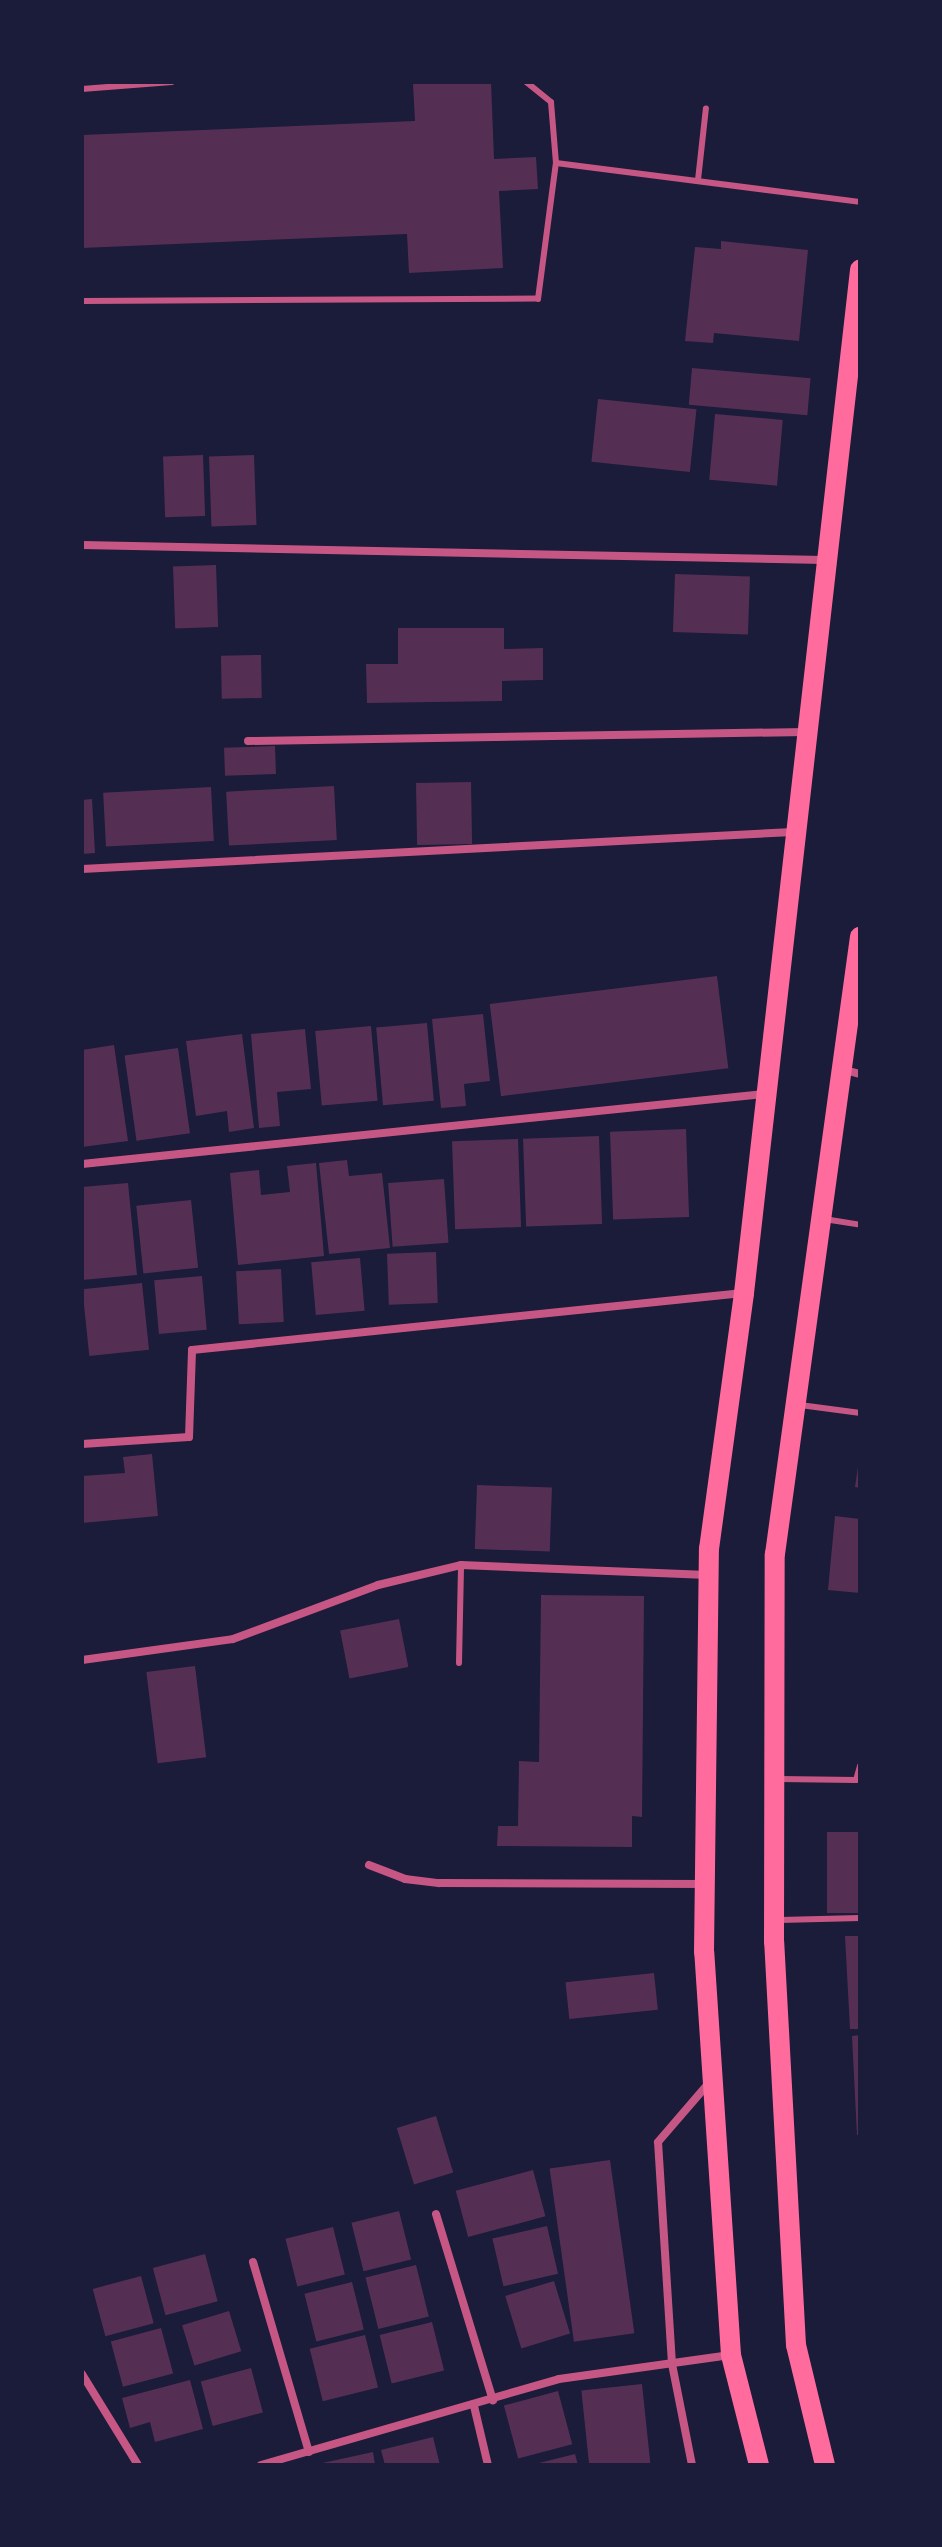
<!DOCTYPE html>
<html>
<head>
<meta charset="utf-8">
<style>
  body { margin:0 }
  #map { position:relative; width:942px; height:2547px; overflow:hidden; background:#1b1b3a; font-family:"Fira Sans Condensed",sans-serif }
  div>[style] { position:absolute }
  .building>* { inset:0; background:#542f53; transform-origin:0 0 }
  .service>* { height:6px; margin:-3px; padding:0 3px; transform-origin:3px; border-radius:3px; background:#c65784 }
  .minor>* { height:8px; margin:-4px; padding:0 4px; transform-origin:4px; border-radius:4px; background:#c65784 }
  .primary>* { height:20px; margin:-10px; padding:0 10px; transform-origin:10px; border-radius:10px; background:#ff6b9d }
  span { translate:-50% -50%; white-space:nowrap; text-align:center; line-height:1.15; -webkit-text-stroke:6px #1b1b3a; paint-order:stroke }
  .frame { position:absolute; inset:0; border:84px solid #1b1b3a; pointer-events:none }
</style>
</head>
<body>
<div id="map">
  <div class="building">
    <i style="clip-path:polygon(491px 82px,494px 159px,536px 157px,538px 189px,499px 191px,503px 268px,409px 273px,407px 234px,82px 248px,82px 135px,415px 121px,413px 84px)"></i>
    <i style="clip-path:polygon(721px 241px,808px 250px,799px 341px,714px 333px,713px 343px,685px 341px,695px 247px,721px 249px)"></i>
    <i style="left:692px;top:368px;width:119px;height:37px;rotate:5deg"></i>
    <i style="left:598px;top:399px;width:99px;height:63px;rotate:6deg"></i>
    <i style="left:715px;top:414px;width:68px;height:66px;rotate:5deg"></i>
    <i style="left:203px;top:455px;width:61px;height:40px;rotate:88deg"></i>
    <i style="left:254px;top:455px;width:70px;height:45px;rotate:88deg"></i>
    <i style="left:216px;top:565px;width:62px;height:43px;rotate:88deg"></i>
    <i style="left:675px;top:574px;width:75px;height:58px;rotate:2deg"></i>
    <i style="clip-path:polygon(398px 628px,504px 628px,504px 649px,543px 648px,543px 680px,502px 681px,502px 701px,367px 703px,366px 664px,398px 664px)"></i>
    <i style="left:261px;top:655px;width:43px;height:40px;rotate:89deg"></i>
    <i style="left:275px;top:746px;width:28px;height:51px;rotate:88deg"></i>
    <i style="left:471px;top:782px;width:62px;height:55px;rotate:89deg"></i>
    <i style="left:334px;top:786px;width:54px;height:108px;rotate:87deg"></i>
    <i style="left:211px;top:787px;width:54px;height:108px;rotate:87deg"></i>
    <i style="clip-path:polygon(92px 799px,95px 853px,82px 854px,82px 800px)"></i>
    <i style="left:717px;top:976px;width:93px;height:229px;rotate:83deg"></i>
    <i style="clip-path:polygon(483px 1014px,490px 1081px,464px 1084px,466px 1106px,441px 1108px,432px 1019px)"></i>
    <i style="left:427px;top:1023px;width:78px;height:51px;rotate:85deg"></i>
    <i style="left:371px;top:1026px;width:75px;height:56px;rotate:85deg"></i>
    <i style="clip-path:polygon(305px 1029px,311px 1089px,277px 1092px,280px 1126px,259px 1128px,251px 1034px)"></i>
    <i style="clip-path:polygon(242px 1034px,254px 1128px,229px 1132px,227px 1111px,196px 1116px,186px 1041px)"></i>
    <i style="clip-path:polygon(114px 1045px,128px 1141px,82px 1147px,82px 1050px)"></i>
    <i style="left:178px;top:1048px;width:86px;height:54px;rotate:82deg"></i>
    <i style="left:686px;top:1129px;width:88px;height:76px;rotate:88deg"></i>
    <i style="left:599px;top:1136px;width:88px;height:76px;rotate:88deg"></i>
    <i style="left:518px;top:1139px;width:88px;height:66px;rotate:88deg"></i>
    <i style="clip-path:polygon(347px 1160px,349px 1176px,382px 1173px,390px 1248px,329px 1254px,319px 1163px)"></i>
    <i style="clip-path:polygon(316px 1163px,324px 1256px,238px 1265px,230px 1173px,259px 1170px,261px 1195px,290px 1192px,287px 1166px)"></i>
    <i style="left:444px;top:1179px;width:64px;height:56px;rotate:86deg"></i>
    <i style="clip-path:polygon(128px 1183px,137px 1275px,82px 1280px,82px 1187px)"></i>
    <i style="left:191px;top:1200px;width:68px;height:55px;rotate:84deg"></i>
    <i style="left:436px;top:1252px;width:51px;height:49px;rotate:88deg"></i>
    <i style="left:360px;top:1258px;width:53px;height:49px;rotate:85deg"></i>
    <i style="left:281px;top:1269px;width:53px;height:45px;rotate:87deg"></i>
    <i style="left:202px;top:1276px;width:54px;height:48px;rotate:85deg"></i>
    <i style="left:142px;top:1283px;width:67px;height:60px;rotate:84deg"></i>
    <i style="clip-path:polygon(152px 1454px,158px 1516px,82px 1523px,82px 1476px,125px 1473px,123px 1457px)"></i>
    <i style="clip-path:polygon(858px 1467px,860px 1467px,860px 1488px,855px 1487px)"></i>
    <i style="left:477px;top:1485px;width:75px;height:64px;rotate:2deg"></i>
    <i style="clip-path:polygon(835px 1516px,860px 1519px,860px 1593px,828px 1590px)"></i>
    <i style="clip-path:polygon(541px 1595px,644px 1596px,642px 1817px,632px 1816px,632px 1847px,497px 1846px,498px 1826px,518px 1826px,519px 1761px,539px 1762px)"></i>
    <i style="left:399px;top:1619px;width:49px;height:60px;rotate:79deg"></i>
    <i style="left:195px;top:1666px;width:92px;height:49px;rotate:83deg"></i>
    <i style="left:827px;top:1832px;width:33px;height:81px"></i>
    <i style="clip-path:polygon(845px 1936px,860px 1936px,860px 2029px,850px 2029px)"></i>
    <i style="left:654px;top:1973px;width:37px;height:89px;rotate:84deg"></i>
    <i style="clip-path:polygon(860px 2035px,860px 2135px,857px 2135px,852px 2036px)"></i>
    <i style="left:436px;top:2116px;width:59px;height:41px;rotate:73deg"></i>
    <i style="left:610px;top:2160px;width:175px;height:61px;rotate:82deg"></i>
    <i style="left:533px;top:2170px;width:48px;height:80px;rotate:75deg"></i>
    <i style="left:399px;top:2211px;width:50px;height:49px;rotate:76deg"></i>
    <i style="left:547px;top:2226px;width:49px;height:56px;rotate:77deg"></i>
    <i style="left:333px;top:2227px;width:49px;height:49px;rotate:76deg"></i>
    <i style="left:205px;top:2254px;width:49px;height:54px;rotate:75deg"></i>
    <i style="left:416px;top:2265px;width:53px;height:52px;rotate:76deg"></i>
    <i style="left:141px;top:2276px;width:49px;height:50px;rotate:75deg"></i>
    <i style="left:554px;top:2281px;width:55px;height:51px;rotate:73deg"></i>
    <i style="left:352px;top:2282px;width:49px;height:49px;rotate:76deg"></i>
    <i style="left:229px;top:2311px;width:42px;height:49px;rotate:73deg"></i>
    <i style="left:432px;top:2322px;width:50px;height:54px;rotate:76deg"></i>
    <i style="left:161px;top:2328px;width:47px;height:52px;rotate:75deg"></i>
    <i style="left:365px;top:2335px;width:54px;height:57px;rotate:76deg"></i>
    <i style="left:251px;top:2368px;width:46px;height:52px;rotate:75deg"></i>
    <i style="clip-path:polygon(190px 2380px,203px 2429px,155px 2442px,150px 2422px,130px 2428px,122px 2398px)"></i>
    <i style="left:642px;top:2384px;width:81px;height:61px;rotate:84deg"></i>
    <i style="left:558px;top:2391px;width:55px;height:56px;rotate:75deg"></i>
    <i style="clip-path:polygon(433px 2437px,440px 2465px,385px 2465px,381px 2450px)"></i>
    <i style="clip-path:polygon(373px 2452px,375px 2465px,318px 2465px,318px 2464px)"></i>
    <i style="clip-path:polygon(575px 2454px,578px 2465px,535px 2465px,535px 2464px)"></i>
  </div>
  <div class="service">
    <i style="left:82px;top:89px;width:90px;rotate:-4.4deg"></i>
    <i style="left:556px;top:163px;width:306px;rotate:7.3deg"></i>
    <i style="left:698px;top:180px;width:72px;rotate:-83.7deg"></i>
    <i style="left:82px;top:301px;width:456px;rotate:-0.3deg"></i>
    <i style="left:538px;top:299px;width:137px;rotate:-82.5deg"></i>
    <i style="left:556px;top:163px;width:61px;rotate:-94.7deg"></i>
    <i style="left:551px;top:102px;width:32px;rotate:-141deg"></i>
    <i style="left:824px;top:1219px;width:36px;rotate:9deg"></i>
    <i style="left:800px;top:1405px;width:61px;rotate:7.6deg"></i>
    <i style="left:459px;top:1663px;width:98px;rotate:-88.8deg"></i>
    <i style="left:779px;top:1779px;width:77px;rotate:0.7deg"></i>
    <i style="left:856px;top:1780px;width:15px;rotate:-74deg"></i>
    <i style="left:780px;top:1920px;width:80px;rotate:-1.4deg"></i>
  </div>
  <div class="minor">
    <i style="left:82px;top:545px;width:742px;rotate:1.16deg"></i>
    <i style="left:248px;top:741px;width:557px;rotate:-0.93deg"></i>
    <i style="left:82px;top:869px;width:712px;rotate:-2.98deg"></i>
    <i style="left:841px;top:1069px;width:20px;rotate:15deg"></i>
    <i style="left:82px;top:1164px;width:686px;rotate:-5.86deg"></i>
    <i style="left:82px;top:1444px;width:107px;rotate:-3.7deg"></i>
    <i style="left:189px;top:1437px;width:87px;rotate:-88deg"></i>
    <i style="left:192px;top:1350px;width:554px;rotate:-5.91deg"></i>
    <i style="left:82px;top:1660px;width:152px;rotate:-7.9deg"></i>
    <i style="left:233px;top:1639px;width:155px;rotate:-20.4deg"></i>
    <i style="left:378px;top:1585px;width:85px;rotate:-13.5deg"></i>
    <i style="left:461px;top:1565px;width:247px;rotate:2.3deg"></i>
    <i style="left:369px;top:1865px;width:39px;rotate:21deg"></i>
    <i style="left:405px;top:1879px;width:34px;rotate:7deg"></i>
    <i style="left:439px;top:1883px;width:265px;rotate:0.2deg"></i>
    <i style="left:436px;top:2214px;width:195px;rotate:73deg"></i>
    <i style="left:253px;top:2262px;width:198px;rotate:73.6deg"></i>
    <i style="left:82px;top:2374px;width:107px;rotate:58.4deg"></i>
    <i style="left:474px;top:2406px;width:61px;rotate:76.7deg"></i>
    <i style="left:261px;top:2465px;width:310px;rotate:-16.1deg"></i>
    <i style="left:559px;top:2379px;width:173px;rotate:-8deg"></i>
    <i style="left:692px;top:2465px;width:103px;rotate:-101.2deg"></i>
    <i style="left:672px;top:2364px;width:222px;rotate:-93.6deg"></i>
    <i style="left:658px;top:2142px;width:78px;rotate:-49.2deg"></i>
  </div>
  <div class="primary">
    <i style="left:759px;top:2465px;width:114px;rotate:-104.3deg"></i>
    <i style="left:731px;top:2355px;width:404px;rotate:-93.8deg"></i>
    <i style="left:704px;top:1952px;width:403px;rotate:-89.3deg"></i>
    <i style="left:709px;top:1549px;width:258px;rotate:-82.2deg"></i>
    <i style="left:744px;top:1293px;width:1030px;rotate:-83.53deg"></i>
    <i style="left:825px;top:2465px;width:123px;rotate:-103.6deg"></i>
    <i style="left:796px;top:2345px;width:404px;rotate:-93.1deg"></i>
    <i style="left:774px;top:1942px;width:388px;rotate:-89.9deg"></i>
    <i style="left:775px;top:1554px;width:623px;rotate:-82.16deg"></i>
  </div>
  <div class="frame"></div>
</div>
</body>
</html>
